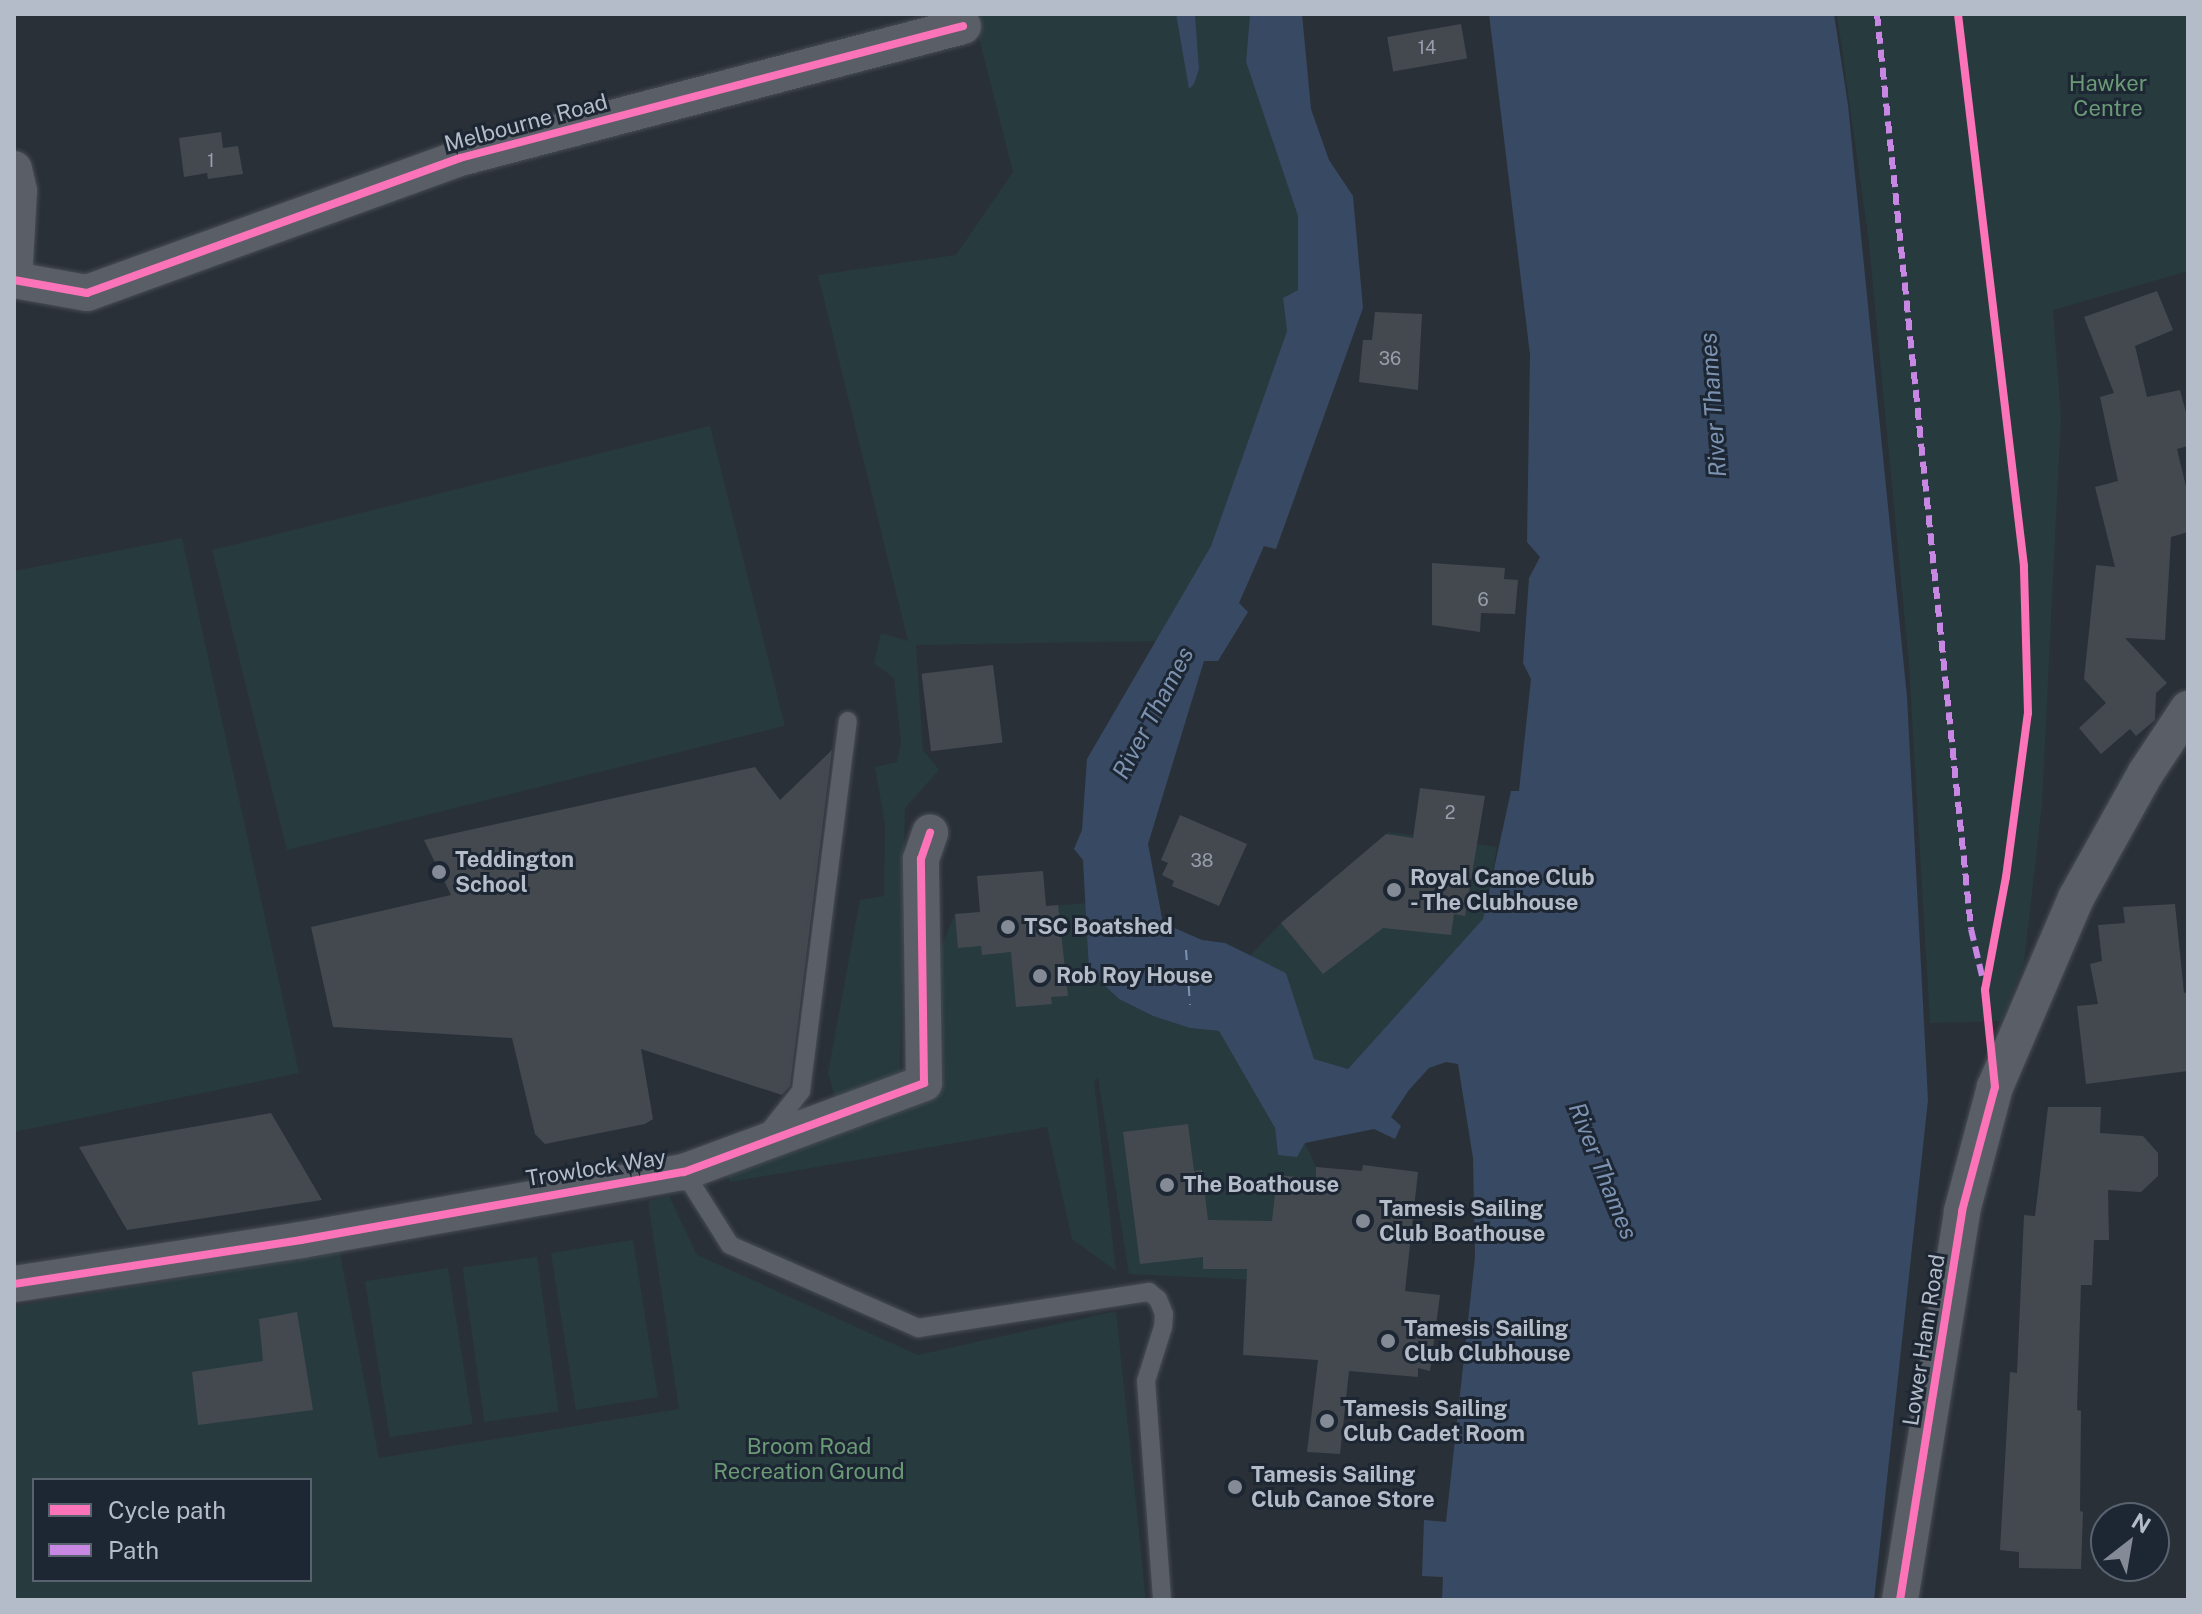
<!DOCTYPE html>
<html>
<head>
<meta charset="utf-8">
<style>
  body { margin:0 }
  #map { position:relative; width:2202px; height:1614px; overflow:hidden; background:#2a3038; font-family:"Public Sans",sans-serif }
  div>[style] { position:absolute }
  .green>* { inset:0; background:#273a3e; transform-origin:0 0 }
  .water>* { inset:0; background:#384963 }
  .ferry>* { height:2px; margin-top:-1px; transform-origin:0; background:repeating-linear-gradient(90deg,#7c92b1 0 10px,transparent 0 18px) }
  .building>* { inset:0; background:#444950; transform-origin:0 0 }
  .roads { filter:drop-shadow(0 0 2px #484c53) drop-shadow(0 0 2px #484c53) }
  .service>* { height:18px; margin:-9px; padding:0 9px; transform-origin:9px; border-radius:9px; background:#5a5e66 }
  .minor>* { height:36px; margin:-18px; padding:0 18px; transform-origin:18px; border-radius:18px; background:#5a5e66 }
  .quiet>* { height:6px; margin-top:-3px; transform-origin:0; background:repeating-linear-gradient(90deg,#c787e3 0 12px,transparent 0 18px) }
  .cycleway>* { height:8px; margin:-4px; padding:0 4px; transform-origin:4px; border-radius:4px; background:#fb73b8 }
  .dots>* { width:22px; height:22px; translate:-50% -50%; box-sizing:border-box; border:4px solid #1d2633; border-radius:50% }
  span { translate:-50% -50%; white-space:nowrap; text-align:center; line-height:1.15; -webkit-text-stroke:6px #1d2633; paint-order:stroke }
  .number-label { font-size:18px; color:#989fab }
  .number-label span { -webkit-text-stroke-width:0 }
  .park-label { font-size:22px; color:#6b9a76 }
  .street-label { font-size:22px; color:#b4bcc9 }
  .poi-label { font-size:22px; color:#b4bcc9; font-weight:700 }
  .left { translate:0 -50%; text-align:left }
  .water-label { font-size:24px; color:#7c92b1; font-style:italic }
  .frame { position:absolute; inset:0; border:16px solid #b4bcc9; pointer-events:none }
  .legend { position:absolute; left:32px; top:1478px; width:280px; height:104px; box-sizing:border-box; background:#1d2633; border:2px solid #59626f; margin:0; padding:10px 14px; list-style:none; font-size:24px; color:#b4bcc9 }
  .legend li { display:flex; align-items:center; gap:16px; height:40px }
  .legend b { width:40px; border:2px solid #59626f }
  .north { position:absolute; left:2090px; top:1502px; width:80px; height:80px; box-sizing:border-box; background:#1d2633; border:2px solid #59626f; border-radius:50%; rotate:31deg; font-size:22px; font-weight:700; line-height:32px; text-align:center; color:#b4bcc9 }
  .north::after { content:''; display:block; margin:auto; width:28px; height:36px; background:#848b96; clip-path:polygon(50% 0,100% 100%,50% 72%,0 100%) }
</style>
</head>
<body>
<div id="map">
  <div class="green">
    <i style="clip-path:polygon(973px 14px,1176px 14px,1189px 88px,1199px 69px,1195px 14px,1250px 14px,1246px 62px,1298px 216px,1298px 290px,1283px 298px,1287px 331px,1211px 546px,1159px 641px,916px 645px,923px 750px,939px 770px,905px 808px,900px 1072px,837px 1104px,828px 1073px,860px 900px,884px 896px,885px 824px,875px 767px,897px 762px,901px 742px,894px 678px,874px 663px,881px 633px,908px 641px,818px 275px,956px 255px,1013px 172px)"></i>
    <i style="clip-path:polygon(1837px 14px,2188px 14px,2188px 271px,2053px 310px,2061px 417px,2042px 804px,2024px 963px,2001px 1021px,1930px 1023px,1909px 665px,1869px 243px)"></i>
    <i style="left:710px;top:426px;width:309px;height:513px;rotate:76deg"></i>
    <i style="clip-path:polygon(182px 538px,299px 1073px,14px 1132px,14px 571px)"></i>
    <i style="clip-path:polygon(1389px 832px,1497px 847px,1483px 919px,1348px 1069px,1314px 1059px,1286px 973px,1250px 956px,1281px 923px)"></i>
    <i style="clip-path:polygon(1087px 903px,1089px 971px,1119px 999px,1153px 1016px,1190px 1028px,1219px 1031px,1275px 1128px,1278px 1155px,1305px 1143px,1316px 1167px,1316px 1179px,1297px 1282px,1129px 1274px,1098px 1078px,1094px 1080px,1116px 1271px,1072px 1239px,1047px 1127px,730px 1182px,725px 1167px,937px 1086px,939px 952px,955px 914px)"></i>
    <i style="clip-path:polygon(evenodd,669px 1196px,697px 1255px,918px 1355px,1116px 1311px,1146px 1600px,14px 1600px,14px 1306px,340px 1253px,379px 1458px,679px 1409px,648px 1201px,669px 1196px,34px 1480px,310px 1480px,310px 1580px,34px 1580px,34px 1480px)"></i>
    <i style="left:633px;top:1240px;width:159px;height:83px;rotate:81deg"></i>
    <i style="left:537px;top:1257px;width:156px;height:75px;rotate:82deg"></i>
    <i style="left:448px;top:1268px;width:158px;height:84px;rotate:81deg"></i>
  </div>
  <div class="water">
    <i style="clip-path:polygon(1176px 14px,1195px 14px,1199px 69px,1194px 84px,1189px 89px)"></i>
    <i style="clip-path:polygon(1250px 14px,1302px 14px,1311px 109px,1329px 160px,1353px 196px,1363px 308px,1276px 549px,1264px 546px,1239px 603px,1248px 612px,1218px 661px,1204px 661px,1148px 844px,1163px 923px,1202px 940px,1225px 943px,1286px 973px,1314px 1059px,1348px 1069px,1483px 919px,1511px 791px,1519px 791px,1531px 679px,1523px 663px,1529px 578px,1540px 557px,1527px 542px,1530px 355px,1489px 14px,1834px 14px,1848px 105px,1907px 697px,1928px 1100px,1874px 1600px,1442px 1600px,1443px 1577px,1422px 1576px,1424px 1520px,1446px 1522px,1475px 1257px,1473px 1158px,1458px 1064px,1446px 1062px,1429px 1068px,1409px 1090px,1391px 1117px,1401px 1126px,1395px 1139px,1374px 1129px,1305px 1143px,1297px 1157px,1278px 1155px,1275px 1128px,1219px 1031px,1190px 1028px,1153px 1016px,1119px 999px,1089px 971px,1083px 860px,1074px 849px,1082px 830px,1087px 759px,1211px 546px,1287px 331px,1283px 298px,1298px 290px,1298px 216px,1246px 62px)"></i>
  </div>
  <div class="ferry">
    <i style="left:1186px;top:950px;width:55px;rotate:85.8deg"></i>
  </div>
  <div class="building">
    <i style="left:1461px;top:24px;width:35px;height:75px;rotate:80deg"></i>
    <i style="clip-path:polygon(221px 132px,223px 148px,238px 146px,243px 174px,208px 179px,207px 173px,184px 177px,179px 138px)"></i>
    <i style="clip-path:polygon(2157px 291px,2173px 330px,2135px 346px,2147px 397px,2180px 390px,2188px 420px,2188px 446px,2177px 449px,2188px 495px,2188px 532px,2171px 537px,2165px 640px,2125px 638px,2167px 683px,2156px 693px,2155px 720px,2136px 736px,2130px 729px,2101px 754px,2079px 728px,2106px 703px,2084px 679px,2096px 565px,2115px 567px,2095px 487px,2118px 481px,2100px 397px,2114px 393px,2084px 317px)"></i>
    <i style="clip-path:polygon(1375px 312px,1422px 314px,1418px 390px,1359px 382px,1363px 340px,1372px 340px)"></i>
    <i style="clip-path:polygon(1432px 563px,1505px 568px,1504px 579px,1518px 580px,1515px 614px,1481px 613px,1480px 632px,1432px 625px)"></i>
    <i style="left:993px;top:665px;width:78px;height:72px;rotate:83deg"></i>
    <i style="clip-path:polygon(832px 750px,790px 1086px,782px 1095px,641px 1049px,653px 1119px,645px 1124px,545px 1144px,535px 1134px,512px 1038px,333px 1027px,311px 927px,451px 895px,424px 840px,755px 767px,780px 800px)"></i>
    <i style="clip-path:polygon(1420px 788px,1485px 796px,1465px 916px,1454px 914px,1451px 935px,1383px 928px,1323px 974px,1281px 923px,1386px 834px,1413px 838px)"></i>
    <i style="clip-path:polygon(1180px 815px,1247px 844px,1219px 906px,1172px 886px,1174px 881px,1162px 875px,1168px 863px,1161px 860px)"></i>
    <i style="clip-path:polygon(1043px 871px,1046px 906px,1058px 905px,1068px 996px,1051px 997px,1052px 1004px,1016px 1007px,1011px 952px,982px 955px,981px 946px,958px 948px,955px 914px,980px 912px,977px 876px)"></i>
    <i style="clip-path:polygon(2175px 904px,2184px 993px,2188px 992px,2188px 1071px,2086px 1084px,2077px 1006px,2098px 1004px,2090px 964px,2102px 961px,2098px 925px,2125px 923px,2123px 907px)"></i>
    <i style="clip-path:polygon(2048px 1107px,2101px 1107px,2100px 1133px,2143px 1136px,2158px 1153px,2158px 1176px,2141px 1192px,2108px 1190px,2109px 1240px,2094px 1240px,2092px 1285px,2081px 1285px,2077px 1410px,2081px 1411px,2080px 1511px,2083px 1512px,2081px 1569px,2019px 1568px,2019px 1552px,2000px 1550px,2010px 1372px,2017px 1373px,2024px 1215px,2035px 1216px)"></i>
    <i style="clip-path:polygon(271px 1113px,322px 1200px,127px 1230px,79px 1147px)"></i>
    <i style="clip-path:polygon(1188px 1124px,1194px 1171px,1202px 1170px,1208px 1220px,1272px 1221px,1277px 1175px,1316px 1179px,1316px 1167px,1362px 1171px,1363px 1165px,1418px 1172px,1405px 1291px,1440px 1295px,1430px 1371px,1418px 1368px,1418px 1377px,1349px 1371px,1340px 1454px,1307px 1452px,1318px 1360px,1243px 1355px,1247px 1269px,1203px 1269px,1203px 1257px,1140px 1264px,1123px 1132px)"></i>
    <i style="clip-path:polygon(297px 1312px,313px 1410px,198px 1425px,192px 1372px,263px 1361px,259px 1319px)"></i>
  </div>
  <div class="roads">
    <div class="service">
      <i style="left:766px;top:1135px;width:56px;rotate:-51.5deg"></i>
      <i style="left:801px;top:1091px;width:373px;rotate:-82.8deg"></i>
      <i style="left:684px;top:1172px;width:86px;rotate:57.8deg"></i>
      <i style="left:730px;top:1245px;width:206px;rotate:23.8deg"></i>
      <i style="left:918px;top:1328px;width:234px;rotate:-8.9deg"></i>
      <i style="left:1149px;top:1292px;width:11px;rotate:38deg"></i>
      <i style="left:1158px;top:1299px;width:16px;rotate:68deg"></i>
      <i style="left:1164px;top:1314px;width:13px;rotate:94deg"></i>
      <i style="left:1163px;top:1327px;width:57px;rotate:107.5deg"></i>
      <i style="left:1146px;top:1381px;width:220px;rotate:85.8deg"></i>
    </div>
    <div class="minor">
      <i style="left:14px;top:169px;width:23px;rotate:77deg"></i>
      <i style="left:19px;top:191px;width:89px;rotate:93.2deg"></i>
      <i style="left:14px;top:280px;width:74px;rotate:10.1deg"></i>
      <i style="left:87px;top:293px;width:397px;rotate:-19.9deg"></i>
      <i style="left:460px;top:158px;width:520px;rotate:-14.7deg"></i>
      <i style="left:14px;top:1284px;width:290px;rotate:-8.7deg"></i>
      <i style="left:301px;top:1240px;width:389px;rotate:-10.1deg"></i>
      <i style="left:684px;top:1172px;width:256px;rotate:-20.3deg"></i>
      <i style="left:924px;top:1083px;width:224px;rotate:-90.8deg"></i>
      <i style="left:921px;top:859px;width:28px;rotate:-71deg"></i>
      <i style="left:1900px;top:1600px;width:394px;rotate:-80.9deg"></i>
      <i style="left:1962px;top:1211px;width:128px;rotate:-75.1deg"></i>
      <i style="left:1995px;top:1087px;width:206px;rotate:-66.8deg"></i>
      <i style="left:2076px;top:898px;width:142px;rotate:-60.9deg"></i>
      <i style="left:2145px;top:774px;width:78px;rotate:-56.5deg"></i>
    </div>
  </div>
  <div class="quiet">
    <i style="left:1877px;top:14px;width:920px;rotate:84.13deg"></i>
    <i style="left:1971px;top:929px;width:52px;rotate:76.8deg"></i>
  </div>
  <div class="cycleway">
    <i style="left:14px;top:280px;width:74px;rotate:10.1deg"></i>
    <i style="left:87px;top:293px;width:397px;rotate:-19.9deg"></i>
    <i style="left:460px;top:158px;width:520px;rotate:-14.7deg"></i>
    <i style="left:14px;top:1284px;width:290px;rotate:-8.7deg"></i>
    <i style="left:301px;top:1240px;width:389px;rotate:-10.1deg"></i>
    <i style="left:684px;top:1172px;width:256px;rotate:-20.3deg"></i>
    <i style="left:924px;top:1083px;width:224px;rotate:-90.8deg"></i>
    <i style="left:921px;top:859px;width:28px;rotate:-71deg"></i>
    <i style="left:1900px;top:1600px;width:394px;rotate:-80.9deg"></i>
    <i style="left:1962px;top:1211px;width:128px;rotate:-75.1deg"></i>
    <i style="left:1995px;top:1087px;width:98px;rotate:-95.9deg"></i>
    <i style="left:1985px;top:990px;width:115px;rotate:-79.5deg"></i>
    <i style="left:2006px;top:877px;width:165px;rotate:-82.4deg"></i>
    <i style="left:2028px;top:713px;width:147px;rotate:-91.6deg"></i>
    <i style="left:2024px;top:566px;width:556px;rotate:-96.82deg"></i>
  </div>
  <div class="dots">
    <i style="left:439px;top:872px;background:#848b96"></i>
    <i style="left:1394px;top:890px;background:#848b96"></i>
    <i style="left:1008px;top:927px;background:#848b96"></i>
    <i style="left:1040px;top:976px;background:#848b96"></i>
    <i style="left:1167px;top:1185px;background:#848b96"></i>
    <i style="left:1363px;top:1221px;background:#848b96"></i>
    <i style="left:1388px;top:1341px;background:#848b96"></i>
    <i style="left:1327px;top:1421px;background:#848b96"></i>
    <i style="left:1235px;top:1487px;background:#848b96"></i>
  </div>
  <div class="number-label">
    <span style="left:1427px;top:48px">14</span>
    <span style="left:211px;top:161px">1</span>
    <span style="left:1390px;top:359px">36</span>
    <span style="left:1483px;top:600px">6</span>
    <span style="left:1450px;top:813px">2</span>
    <span style="left:1202px;top:861px">38</span>
  </div>
  <div class="park-label">
    <span style="left:2108px;top:96px">Hawker<br>Centre</span>
    <span style="left:809px;top:1459px">Broom Road<br>Recreation Ground</span>
  </div>
  <div class="street-label">
    <span style="left:526px;top:123px;rotate:-15deg">Melbourne Road</span>
    <span style="left:596px;top:1168px;rotate:-9deg">Trowlock Way</span>
    <span style="left:1924px;top:1340px;rotate:-81deg">Lower Ham Road</span>
  </div>
  <div class="poi-label">
    <span class="left" style="left:455px;top:872px">Teddington<br>School</span>
    <span class="left" style="left:1410px;top:890px">Royal Canoe Club<br>- The Clubhouse</span>
    <span class="left" style="left:1024px;top:927px">TSC Boatshed</span>
    <span class="left" style="left:1056px;top:976px">Rob Roy House</span>
    <span class="left" style="left:1183px;top:1185px">The Boathouse</span>
    <span class="left" style="left:1379px;top:1221px">Tamesis Sailing<br>Club Boathouse</span>
    <span class="left" style="left:1404px;top:1341px">Tamesis Sailing<br>Club Clubhouse</span>
    <span class="left" style="left:1343px;top:1421px">Tamesis Sailing<br>Club Cadet Room</span>
    <span class="left" style="left:1251px;top:1487px">Tamesis Sailing<br>Club Canoe Store</span>
  </div>
  <div class="water-label">
    <span style="left:1713px;top:405px;rotate:-94deg">River Thames</span>
    <span style="left:1153px;top:713px;rotate:-62deg">River Thames</span>
    <span style="left:1603px;top:1171px;rotate:68deg">River Thames</span>
  </div>
  <div class="frame"></div>
  <ul class="legend">
  <li><b style="height:10px;background:#fb73b8"></b>Cycle path</li>
  <li><b style="height:10px;background:#c787e3"></b>Path</li>
  </ul>
  <div class="north">N</div>
</div>
</body>
</html>
